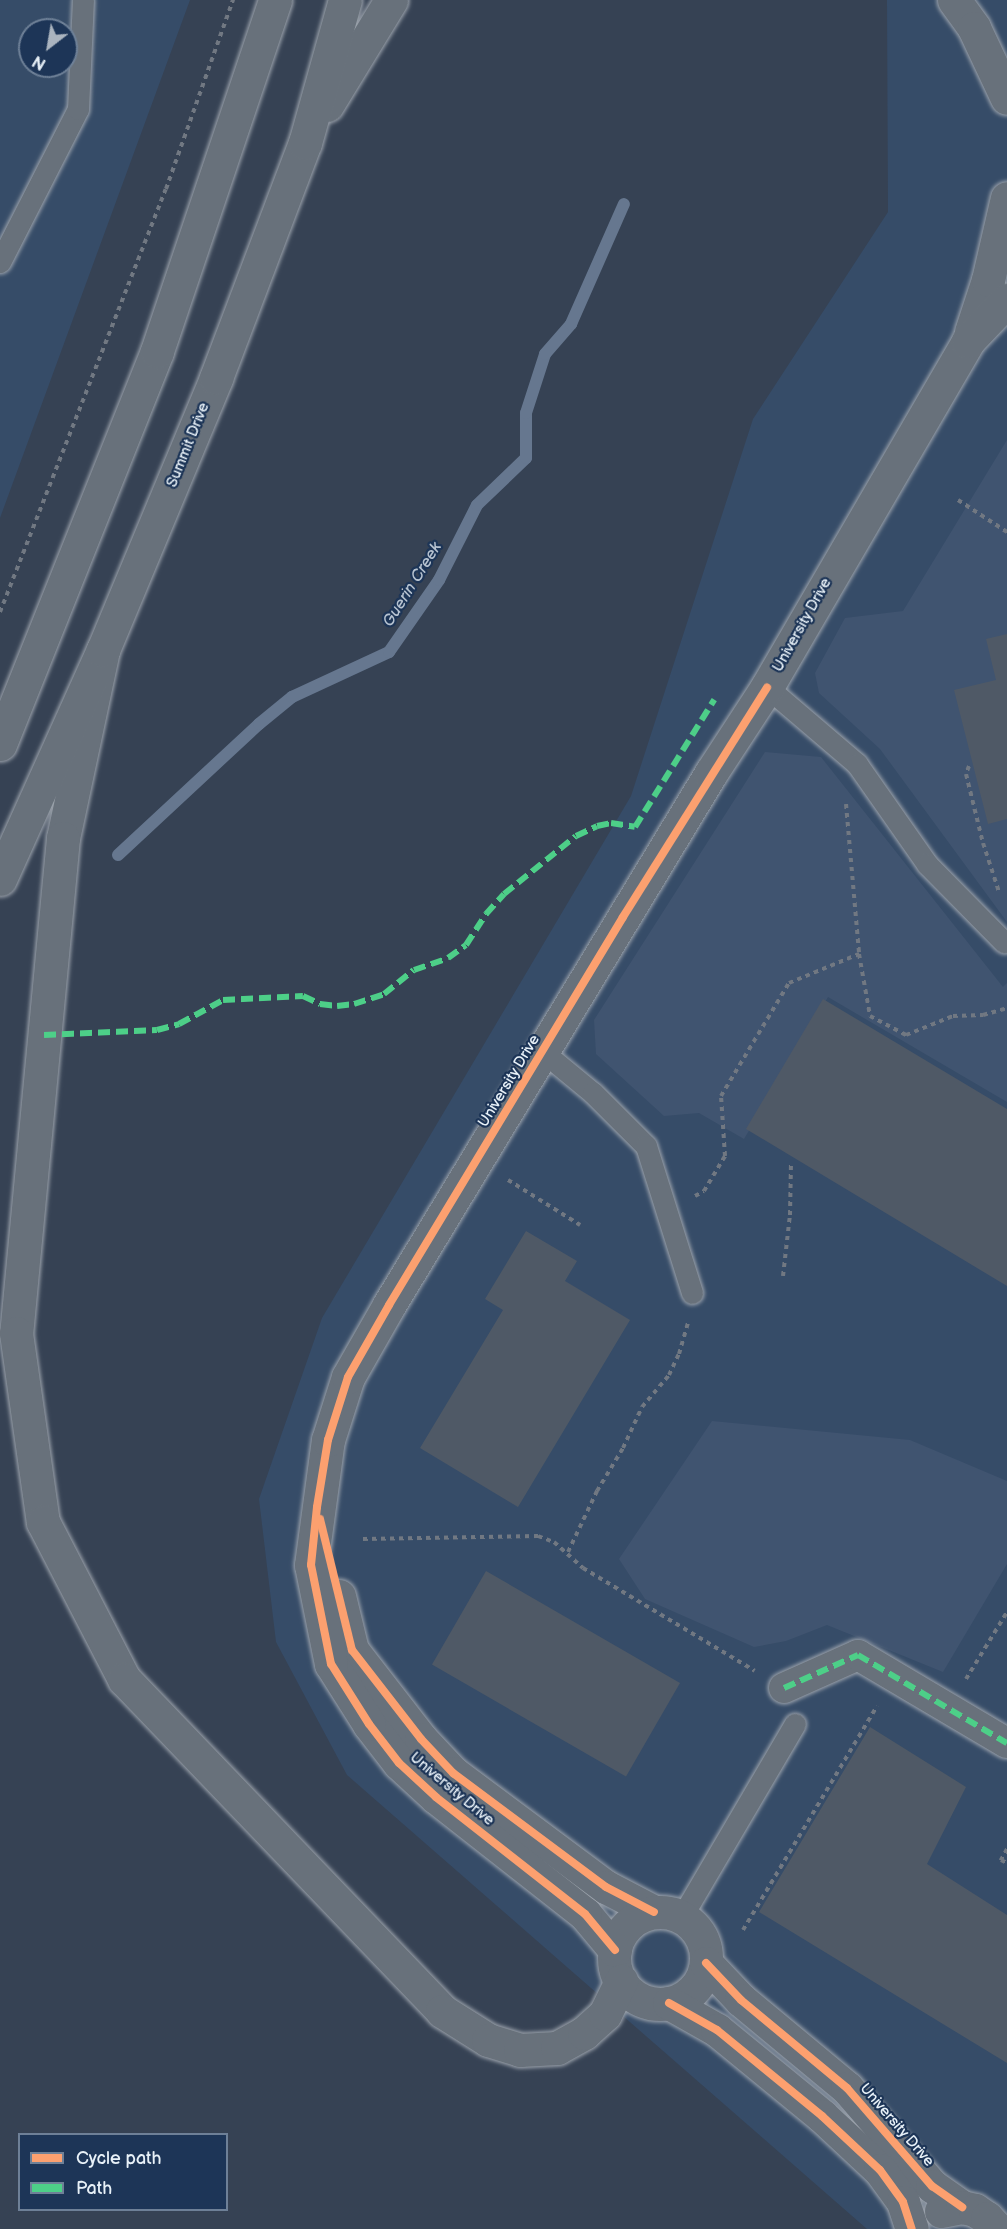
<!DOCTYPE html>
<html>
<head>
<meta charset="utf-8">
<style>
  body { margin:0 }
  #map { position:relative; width:1007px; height:2229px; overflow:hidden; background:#364254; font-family:"Balsamiq Sans",sans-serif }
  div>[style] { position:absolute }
  .built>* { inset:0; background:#364c68 }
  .green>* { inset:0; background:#405470 }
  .stream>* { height:12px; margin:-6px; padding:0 6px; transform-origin:6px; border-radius:6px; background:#66778f }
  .building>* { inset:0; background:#4f5966; transform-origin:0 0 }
  .path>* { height:4px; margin-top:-2px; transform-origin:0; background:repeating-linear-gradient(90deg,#717882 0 4.5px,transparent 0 9px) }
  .roads { filter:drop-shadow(0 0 2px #9ba2ab) drop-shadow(0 0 2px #9ba2ab) }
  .service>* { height:21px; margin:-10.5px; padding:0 10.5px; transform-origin:10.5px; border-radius:10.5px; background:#68717b }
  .pedestrian>* { height:30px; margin:-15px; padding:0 15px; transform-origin:15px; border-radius:15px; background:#68717b }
  .minor>* { height:33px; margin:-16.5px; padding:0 16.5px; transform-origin:16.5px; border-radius:16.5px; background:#68717b }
  .minor>.ring { margin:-16.5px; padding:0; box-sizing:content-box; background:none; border:33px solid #68717b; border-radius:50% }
  .secondary>* { height:33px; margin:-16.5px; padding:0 16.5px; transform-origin:16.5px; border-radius:16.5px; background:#68717b }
  .quiet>* { height:6px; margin-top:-3px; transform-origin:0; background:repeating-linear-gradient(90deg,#4dcf88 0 12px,transparent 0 18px) }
  .cycleway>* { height:8px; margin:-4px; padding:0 4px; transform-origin:4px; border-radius:4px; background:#fca06f }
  span { translate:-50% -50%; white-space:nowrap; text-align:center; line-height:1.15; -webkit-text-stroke:4.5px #1d3557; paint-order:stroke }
  .street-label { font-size:15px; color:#e8f1f8 }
  .water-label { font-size:16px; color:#b6c2d0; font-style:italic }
  .legend { position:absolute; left:18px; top:2133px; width:210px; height:78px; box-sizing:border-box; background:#1d3557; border:2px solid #6e8097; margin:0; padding:8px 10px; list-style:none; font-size:18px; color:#e8f1f8 }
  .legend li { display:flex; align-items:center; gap:12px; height:30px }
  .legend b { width:30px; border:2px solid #6e8097 }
  .north { position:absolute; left:18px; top:18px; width:60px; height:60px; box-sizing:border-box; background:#1d3557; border:2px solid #6e8097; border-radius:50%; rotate:211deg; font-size:16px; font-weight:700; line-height:24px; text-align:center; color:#e8f1f8 }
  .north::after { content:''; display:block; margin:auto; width:21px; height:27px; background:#aab4bf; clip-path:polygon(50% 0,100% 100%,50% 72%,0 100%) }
</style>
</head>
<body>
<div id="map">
  <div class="built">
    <i style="clip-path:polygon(evenodd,0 0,190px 0,0 518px,0 0,30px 30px,66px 30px,66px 66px,30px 66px,30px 30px)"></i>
    <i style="clip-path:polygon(887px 0,1007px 0,1007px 2229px,867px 2229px,347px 1775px,276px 1642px,259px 1499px,322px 1318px,631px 796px,753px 419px,888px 212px)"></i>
  </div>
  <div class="green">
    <i style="clip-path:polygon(1007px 440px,1007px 922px,880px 749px,819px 693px,815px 673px,845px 618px,903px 611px)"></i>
    <i style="clip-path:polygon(765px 752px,821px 757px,1003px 987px,1007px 983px,1007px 1102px,828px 997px,744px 1139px,699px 1113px,664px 1116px,596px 1054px,594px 1020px)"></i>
    <i style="clip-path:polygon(712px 1421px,910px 1440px,1007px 1481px,1007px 1564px,943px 1672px,827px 1625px,786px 1641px,754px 1647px,645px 1599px,619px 1559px)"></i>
  </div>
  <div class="stream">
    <i style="left:118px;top:855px;width:192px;rotate:-42.9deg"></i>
    <i style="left:259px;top:724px;width:43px;rotate:-39.3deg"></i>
    <i style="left:292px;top:697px;width:107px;rotate:-24.9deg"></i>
    <i style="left:389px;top:652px;width:88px;rotate:-55.2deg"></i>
    <i style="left:439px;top:580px;width:84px;rotate:-63.1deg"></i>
    <i style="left:477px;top:505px;width:68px;rotate:-43.8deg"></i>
    <i style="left:526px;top:458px;width:45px;rotate:-90deg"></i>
    <i style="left:526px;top:413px;width:62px;rotate:-72.1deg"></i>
    <i style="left:545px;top:354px;width:40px;rotate:-49deg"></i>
    <i style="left:571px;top:324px;width:131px;rotate:-66.2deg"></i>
  </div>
  <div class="building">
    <i style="clip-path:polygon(1007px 634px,1007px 819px,988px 824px,954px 690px,996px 680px,986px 639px)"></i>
    <i style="clip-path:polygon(823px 999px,1007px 1109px,1007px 1286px,746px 1129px)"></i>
    <i style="clip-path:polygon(526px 1231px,577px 1261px,565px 1281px,630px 1320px,518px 1507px,420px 1448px,503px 1310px,485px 1299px)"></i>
    <i style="left:486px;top:1571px;width:224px;height:108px;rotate:30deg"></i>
    <i style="clip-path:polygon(870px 1727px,966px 1787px,927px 1864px,1007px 1915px,1007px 2063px,759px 1912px)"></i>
  </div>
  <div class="path">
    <i style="left:958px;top:500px;width:59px;rotate:33.1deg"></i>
    <i style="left:0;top:612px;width:454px;rotate:-68.6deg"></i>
    <i style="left:166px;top:189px;width:201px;rotate:-70.5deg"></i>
    <i style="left:969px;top:766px;width:9px;rotate:111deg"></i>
    <i style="left:966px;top:774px;width:71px;rotate:76.2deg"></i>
    <i style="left:983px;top:843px;width:52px;rotate:71.9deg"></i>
    <i style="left:846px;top:804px;width:151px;rotate:85deg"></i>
    <i style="left:859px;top:954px;width:63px;rotate:79.9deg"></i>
    <i style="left:870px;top:1016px;width:41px;rotate:27.8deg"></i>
    <i style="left:906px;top:1035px;width:51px;rotate:-22deg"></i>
    <i style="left:953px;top:1016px;width:30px;rotate:-2deg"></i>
    <i style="left:983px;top:1015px;width:25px;rotate:-16deg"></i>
    <i style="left:508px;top:1180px;width:85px;rotate:32deg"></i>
    <i style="left:695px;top:1196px;width:10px;rotate:-29deg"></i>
    <i style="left:704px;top:1191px;width:41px;rotate:-59deg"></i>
    <i style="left:725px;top:1156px;width:60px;rotate:-93.8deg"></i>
    <i style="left:721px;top:1096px;width:132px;rotate:-59deg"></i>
    <i style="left:789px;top:983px;width:76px;rotate:-22.5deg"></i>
    <i style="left:783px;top:1276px;width:61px;rotate:-83.5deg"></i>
    <i style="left:790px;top:1215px;width:53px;rotate:-88.9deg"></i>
    <i style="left:363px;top:1539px;width:175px;rotate:-1deg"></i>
    <i style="left:538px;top:1536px;width:17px;rotate:21deg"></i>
    <i style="left:554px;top:1542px;width:39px;rotate:42deg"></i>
    <i style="left:583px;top:1568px;width:200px;rotate:30.9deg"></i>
    <i style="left:568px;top:1552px;width:68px;rotate:-64.6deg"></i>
    <i style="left:597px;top:1491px;width:50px;rotate:-58.8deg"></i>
    <i style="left:623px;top:1448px;width:45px;rotate:-65.1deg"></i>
    <i style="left:642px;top:1407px;width:42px;rotate:-49.8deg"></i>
    <i style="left:669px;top:1375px;width:23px;rotate:-65deg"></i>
    <i style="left:679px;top:1354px;width:32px;rotate:-74deg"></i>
    <i style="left:966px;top:1679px;width:79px;rotate:-58.5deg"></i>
    <i style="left:1007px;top:1849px;width:13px;rotate:119deg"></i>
    <i style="left:1001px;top:1860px;width:7px;rotate:27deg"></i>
    <i style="left:743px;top:1930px;width:261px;rotate:-59.1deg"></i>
  </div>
  <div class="roads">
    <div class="service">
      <i style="left:0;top:262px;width:172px;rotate:-63deg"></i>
      <i style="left:78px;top:109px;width:109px;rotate:-87.4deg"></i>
      <i style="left:767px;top:687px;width:118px;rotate:40.5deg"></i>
      <i style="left:857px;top:764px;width:122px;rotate:55deg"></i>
      <i style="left:927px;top:864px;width:110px;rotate:45.4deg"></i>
      <i style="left:542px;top:1051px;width:66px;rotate:39.5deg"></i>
      <i style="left:593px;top:1093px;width:75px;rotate:45deg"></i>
      <i style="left:646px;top:1146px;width:154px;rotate:72.6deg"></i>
      <i style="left:681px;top:1918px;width:225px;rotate:-59.6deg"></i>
    </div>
    <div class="pedestrian">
      <i style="left:784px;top:1688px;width:81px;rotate:-24deg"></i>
      <i style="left:858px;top:1655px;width:173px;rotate:30.6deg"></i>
    </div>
    <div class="minor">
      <i style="left:971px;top:332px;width:55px;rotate:-71.9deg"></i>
      <i style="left:988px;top:280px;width:84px;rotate:-77deg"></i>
      <i style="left:339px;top:1596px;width:56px;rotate:76.5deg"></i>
      <i style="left:352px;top:1650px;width:113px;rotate:52.2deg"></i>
      <i style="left:421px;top:1739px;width:47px;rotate:46.7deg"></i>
      <i style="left:453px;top:1773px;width:191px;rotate:36.7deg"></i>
      <i style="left:606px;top:1887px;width:54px;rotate:27.5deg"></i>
      <i class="ring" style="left:614px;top:1912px;width:59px;height:59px"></i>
      <i style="left:615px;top:1950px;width:47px;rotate:-129.8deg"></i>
      <i style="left:585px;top:1914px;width:189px;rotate:-141.9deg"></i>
      <i style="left:436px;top:1797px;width:50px;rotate:-137.4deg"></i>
      <i style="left:399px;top:1763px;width:49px;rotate:-127.6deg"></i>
      <i style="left:369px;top:1724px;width:71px;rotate:-122.3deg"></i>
      <i style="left:331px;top:1664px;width:101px;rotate:-101.4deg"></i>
      <i style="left:311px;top:1565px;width:126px;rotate:-82.3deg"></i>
      <i style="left:328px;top:1440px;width:66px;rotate:-72.4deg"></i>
      <i style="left:348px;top:1377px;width:83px;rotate:-60.3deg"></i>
      <i style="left:389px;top:1305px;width:622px;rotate:-58.82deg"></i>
      <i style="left:711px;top:773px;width:103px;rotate:-56.9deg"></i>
      <i style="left:767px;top:687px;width:400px;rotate:-59.8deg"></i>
      <i style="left:968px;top:341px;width:57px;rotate:-46.4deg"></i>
      <i style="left:706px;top:1963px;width:51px;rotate:46.6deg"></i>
      <i style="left:741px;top:2000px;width:138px;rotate:39.7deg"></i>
      <i style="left:847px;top:2088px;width:130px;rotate:49.1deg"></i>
      <i style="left:932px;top:2186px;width:37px;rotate:35deg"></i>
      <i style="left:669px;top:2003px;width:55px;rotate:29.4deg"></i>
      <i style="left:717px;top:2030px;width:136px;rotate:39.3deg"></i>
      <i style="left:822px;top:2116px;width:79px;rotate:43deg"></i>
      <i style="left:880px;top:2170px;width:39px;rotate:54deg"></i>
      <i style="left:903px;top:2202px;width:28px;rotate:72deg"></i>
      <i style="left:941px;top:2211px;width:21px;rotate:-11deg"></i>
      <i style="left:962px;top:2207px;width:13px;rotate:13deg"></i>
      <i style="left:975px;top:2210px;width:14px;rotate:34deg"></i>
      <i style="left:987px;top:2218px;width:15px;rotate:48deg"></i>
    </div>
    <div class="secondary">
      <i style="left:954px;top:0;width:34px;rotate:54deg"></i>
      <i style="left:974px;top:28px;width:77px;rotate:64.8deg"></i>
      <i style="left:327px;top:105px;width:123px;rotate:-58.6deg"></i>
      <i style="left:103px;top:650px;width:192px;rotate:102deg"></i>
      <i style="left:63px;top:838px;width:497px;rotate:95.4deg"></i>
      <i style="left:16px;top:1333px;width:191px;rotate:81.9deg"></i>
      <i style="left:43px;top:1522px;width:177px;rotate:62.7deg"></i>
      <i style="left:124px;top:1679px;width:460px;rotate:46.2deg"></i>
      <i style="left:442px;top:2011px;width:54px;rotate:32.2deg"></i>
      <i style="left:488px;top:2040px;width:34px;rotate:17deg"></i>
      <i style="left:520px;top:2050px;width:37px;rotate:-3deg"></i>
      <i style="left:557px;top:2048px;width:31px;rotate:-29deg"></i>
      <i style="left:584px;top:2033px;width:28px;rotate:-42deg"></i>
      <i style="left:605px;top:2014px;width:37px;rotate:-64deg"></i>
      <i style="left:0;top:744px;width:423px;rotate:-68.2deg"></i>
      <i style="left:157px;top:351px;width:370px;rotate:-71.4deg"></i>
      <i style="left:0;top:879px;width:251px;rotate:-65.8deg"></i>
      <i style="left:103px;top:650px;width:295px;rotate:-67.4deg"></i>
      <i style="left:216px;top:378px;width:251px;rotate:-69.3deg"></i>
      <i style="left:305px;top:143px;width:148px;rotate:-74.4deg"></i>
    </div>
  </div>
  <div class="quiet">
    <i style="left:44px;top:1035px;width:113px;rotate:-2.5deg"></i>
    <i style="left:157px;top:1030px;width:23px;rotate:-15deg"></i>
    <i style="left:179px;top:1024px;width:50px;rotate:-28.6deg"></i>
    <i style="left:223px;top:1000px;width:80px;rotate:-2.9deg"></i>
    <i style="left:303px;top:996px;width:19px;rotate:25deg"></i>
    <i style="left:320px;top:1004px;width:17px;rotate:7deg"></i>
    <i style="left:337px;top:1006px;width:17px;rotate:-7deg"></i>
    <i style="left:354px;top:1004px;width:32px;rotate:-18deg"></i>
    <i style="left:384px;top:994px;width:38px;rotate:-39deg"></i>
    <i style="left:414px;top:970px;width:36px;rotate:-19deg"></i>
    <i style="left:448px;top:958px;width:22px;rotate:-36deg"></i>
    <i style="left:466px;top:945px;width:37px;rotate:-57deg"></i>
    <i style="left:486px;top:914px;width:27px;rotate:-48deg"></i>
    <i style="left:504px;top:894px;width:92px;rotate:-38.9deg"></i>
    <i style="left:576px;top:836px;width:23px;rotate:-25deg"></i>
    <i style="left:597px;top:826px;width:14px;rotate:-12deg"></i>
    <i style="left:611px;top:823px;width:24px;rotate:9deg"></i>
    <i style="left:635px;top:827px;width:150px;rotate:-58.1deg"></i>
    <i style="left:784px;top:1688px;width:81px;rotate:-24deg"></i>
    <i style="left:858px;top:1655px;width:173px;rotate:30.6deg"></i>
  </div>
  <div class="cycleway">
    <i style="left:320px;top:1519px;width:135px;rotate:76.3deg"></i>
    <i style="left:352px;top:1650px;width:113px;rotate:52.2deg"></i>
    <i style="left:421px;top:1739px;width:47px;rotate:46.7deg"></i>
    <i style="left:453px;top:1773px;width:191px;rotate:36.7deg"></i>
    <i style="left:606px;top:1887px;width:54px;rotate:27.5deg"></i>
    <i style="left:615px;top:1950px;width:47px;rotate:-129.8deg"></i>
    <i style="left:585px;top:1914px;width:189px;rotate:-141.9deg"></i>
    <i style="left:436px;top:1797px;width:50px;rotate:-137.4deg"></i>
    <i style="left:399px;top:1763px;width:49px;rotate:-127.6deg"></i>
    <i style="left:369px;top:1724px;width:71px;rotate:-122.3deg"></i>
    <i style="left:331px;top:1664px;width:101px;rotate:-101.4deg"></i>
    <i style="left:311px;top:1565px;width:58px;rotate:-84.1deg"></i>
    <i style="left:317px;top:1507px;width:68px;rotate:-80.7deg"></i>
    <i style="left:328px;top:1440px;width:66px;rotate:-72.4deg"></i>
    <i style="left:348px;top:1377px;width:83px;rotate:-60.3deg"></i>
    <i style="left:389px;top:1305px;width:453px;rotate:-58.9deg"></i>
    <i style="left:623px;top:917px;width:271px;rotate:-57.9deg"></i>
    <i style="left:706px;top:1963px;width:51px;rotate:46.6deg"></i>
    <i style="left:741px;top:2000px;width:138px;rotate:39.7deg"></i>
    <i style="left:847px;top:2088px;width:130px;rotate:49.1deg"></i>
    <i style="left:932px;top:2186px;width:37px;rotate:35deg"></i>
    <i style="left:669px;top:2003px;width:55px;rotate:29.4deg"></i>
    <i style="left:717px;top:2030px;width:136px;rotate:39.3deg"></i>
    <i style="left:822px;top:2116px;width:79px;rotate:43deg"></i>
    <i style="left:880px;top:2170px;width:39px;rotate:54deg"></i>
    <i style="left:903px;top:2202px;width:28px;rotate:72deg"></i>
  </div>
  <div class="street-label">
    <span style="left:188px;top:445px;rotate:-68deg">Summit Drive</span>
    <span style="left:802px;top:625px;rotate:-61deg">University Drive</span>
    <span style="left:509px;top:1081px;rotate:-59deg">University Drive</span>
    <span style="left:452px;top:1789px;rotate:40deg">University Drive</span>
    <span style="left:897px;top:2125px;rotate:49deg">University Drive</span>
  </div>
  <div class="water-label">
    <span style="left:413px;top:585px;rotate:-58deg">Guerin Creek</span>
  </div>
  <ul class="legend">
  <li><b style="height:8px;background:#fca06f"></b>Cycle path</li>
  <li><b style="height:8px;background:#4dcf88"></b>Path</li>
  </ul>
  <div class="north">N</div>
</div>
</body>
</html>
